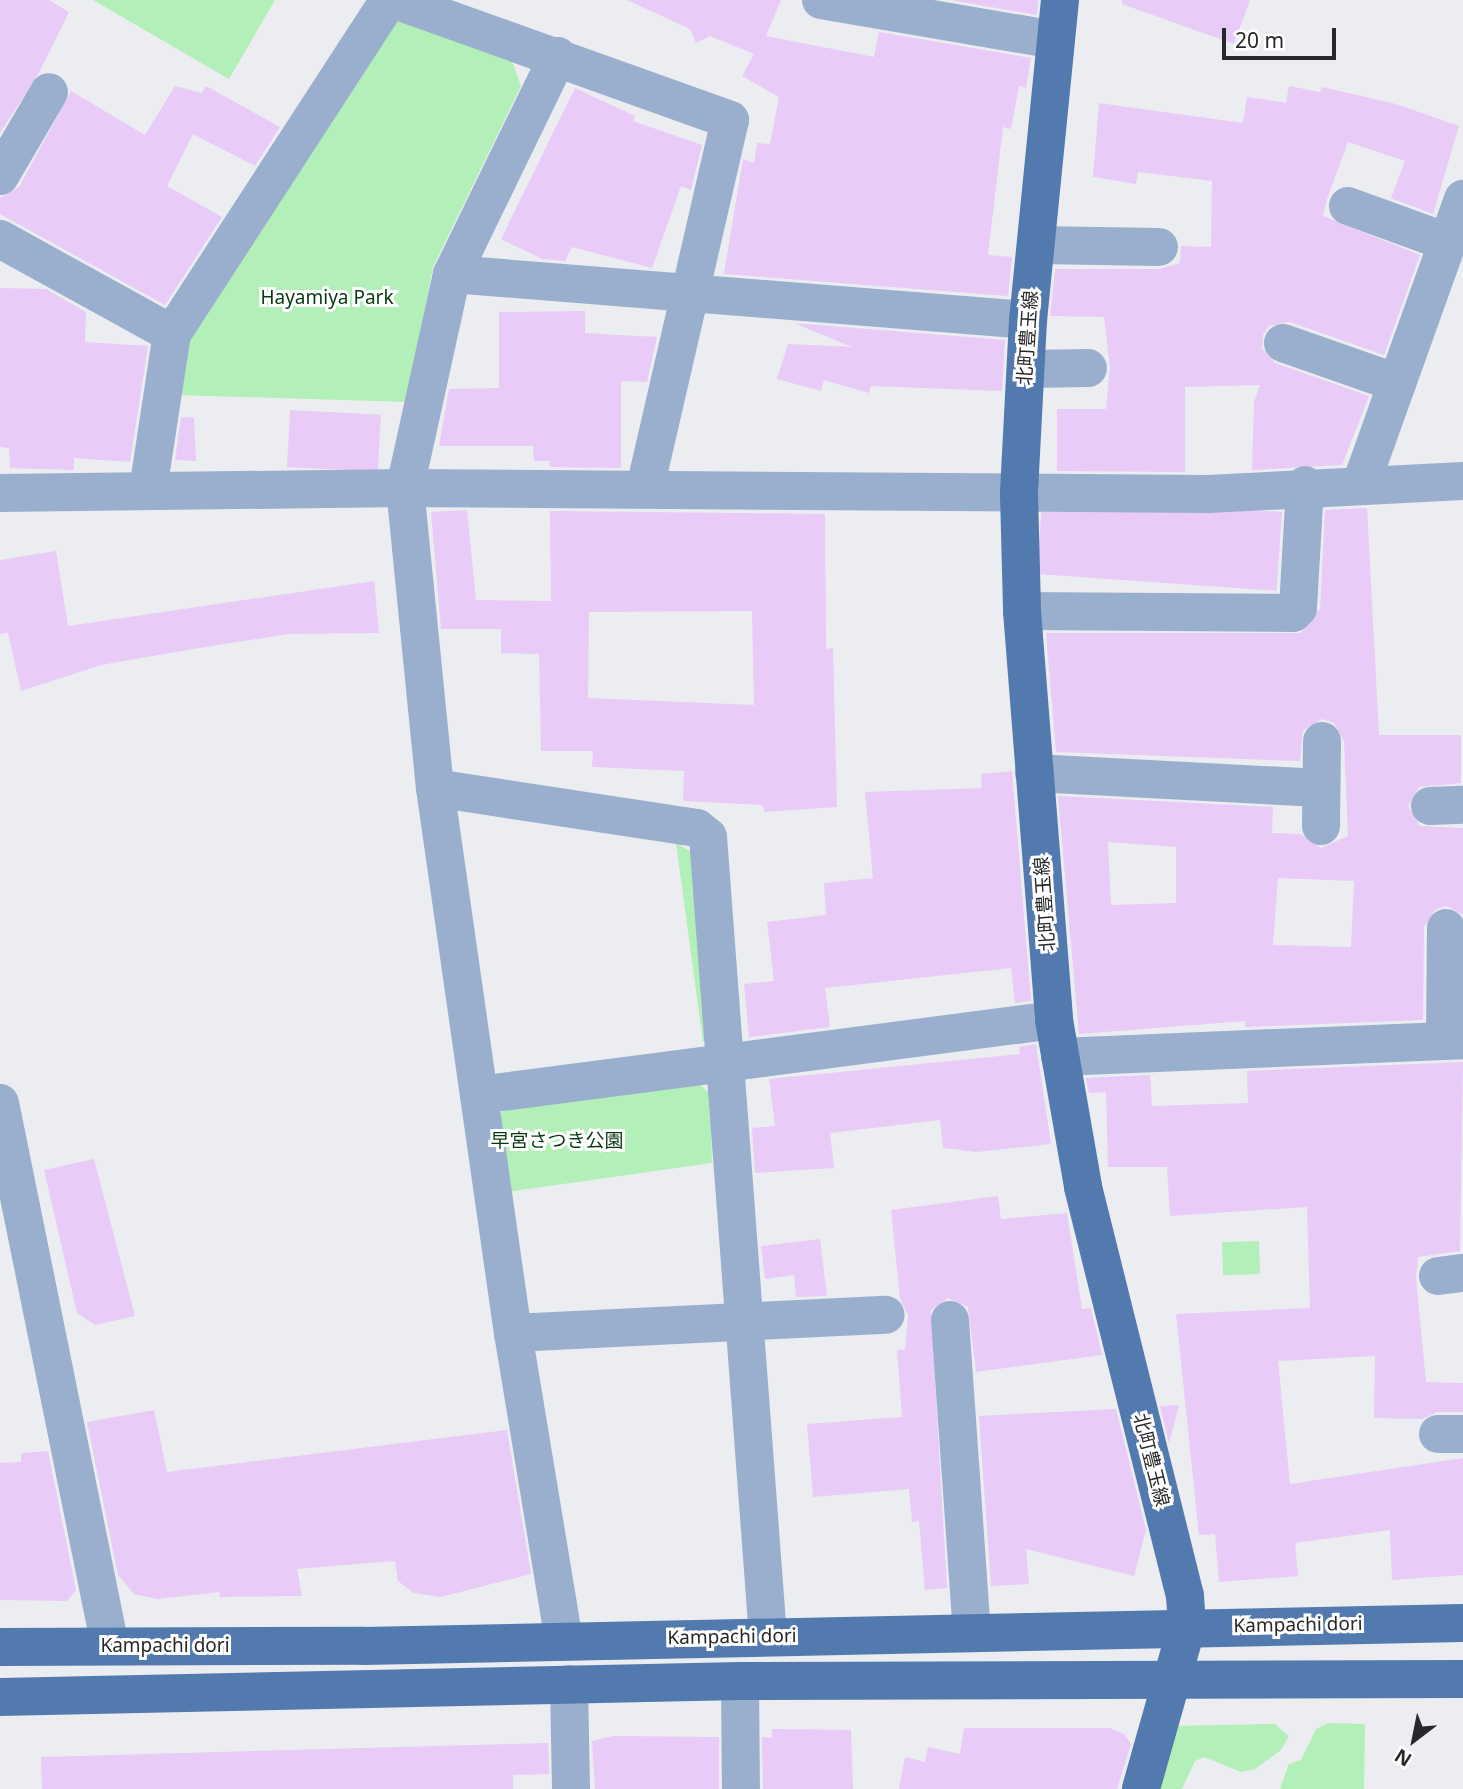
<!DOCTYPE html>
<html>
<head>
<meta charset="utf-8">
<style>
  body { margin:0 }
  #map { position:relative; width:1463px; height:1789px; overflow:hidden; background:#ecedf0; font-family:"Noto Sans","Noto Sans JP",sans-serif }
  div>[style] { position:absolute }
  .green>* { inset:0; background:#b3efb8; transform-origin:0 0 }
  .building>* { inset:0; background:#e8cbf6; transform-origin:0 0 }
  .minor>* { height:38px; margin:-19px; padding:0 19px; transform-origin:19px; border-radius:19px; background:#9aafcd }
  .major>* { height:38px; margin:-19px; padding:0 19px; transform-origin:19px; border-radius:19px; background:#537aaf }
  span { translate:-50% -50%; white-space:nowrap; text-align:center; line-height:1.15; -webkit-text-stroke:6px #fff; paint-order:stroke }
  .park-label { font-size:19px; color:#063912 }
  .street-label { font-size:19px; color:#272829 }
  .north { position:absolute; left:1379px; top:1705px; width:70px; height:70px; -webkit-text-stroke:5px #fff; paint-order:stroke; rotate:212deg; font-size:19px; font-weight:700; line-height:28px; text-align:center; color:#272829 }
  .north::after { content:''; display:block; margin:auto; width:24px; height:32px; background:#272829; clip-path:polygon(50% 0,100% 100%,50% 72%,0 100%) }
  .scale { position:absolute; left:1222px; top:28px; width:114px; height:32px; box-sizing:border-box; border:4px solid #272829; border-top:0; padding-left:9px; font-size:21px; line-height:24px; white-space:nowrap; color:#272829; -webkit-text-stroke:5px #fff; paint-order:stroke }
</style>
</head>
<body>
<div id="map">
  <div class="green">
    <i style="clip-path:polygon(93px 0,275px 0,229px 79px)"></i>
    <i style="clip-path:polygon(404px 20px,512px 61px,521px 86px,433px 267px,407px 402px,177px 395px,185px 339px,382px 27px)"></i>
    <i style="clip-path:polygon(676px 843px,693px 853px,708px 1036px,703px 1042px)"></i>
    <i style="clip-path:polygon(696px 1081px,710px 1094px,712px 1163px,506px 1192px,499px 1116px,509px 1104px)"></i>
    <i style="left:1259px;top:1241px;width:33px;height:37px;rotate:88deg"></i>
    <i style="clip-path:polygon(1328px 1723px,1365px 1724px,1364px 1789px,1280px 1789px,1289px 1764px,1301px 1760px,1316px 1729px)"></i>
    <i style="clip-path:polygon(1275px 1724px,1289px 1736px,1281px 1750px,1255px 1769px,1241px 1772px,1204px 1757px,1195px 1761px,1182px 1789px,1154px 1789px,1173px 1726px)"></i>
  </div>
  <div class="building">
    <i style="clip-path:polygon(0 0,49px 0,69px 12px,39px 73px,0 133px)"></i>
    <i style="clip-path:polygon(627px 0,781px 0,766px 36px,874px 57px,879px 32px,1031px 58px,1026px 88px,1019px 86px,1011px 129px,1003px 127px,988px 255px,1012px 257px,1008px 296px,724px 274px,743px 159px,754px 163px,757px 143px,770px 144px,779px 97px,742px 76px,754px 54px,710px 36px,696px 43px,690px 29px)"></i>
    <i style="clip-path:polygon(951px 0,1038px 0,1037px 15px)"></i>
    <i style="clip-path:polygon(1122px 0,1250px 0,1234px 44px,1122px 4px)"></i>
    <i style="clip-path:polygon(175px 86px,202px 93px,206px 86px,280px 127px,255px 166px,193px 134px,167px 186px,222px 217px,165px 305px,0 214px,0 198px,19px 187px,71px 91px,145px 135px)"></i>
    <i style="clip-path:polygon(1289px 86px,1320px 92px,1322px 87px,1396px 104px,1459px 126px,1433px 214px,1391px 198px,1405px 161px,1348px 142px,1327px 199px,1323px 216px,1420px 255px,1384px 355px,1290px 322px,1269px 326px,1263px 335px,1262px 348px,1275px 363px,1369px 396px,1342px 465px,1252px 470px,1254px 402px,1260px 385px,1185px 387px,1185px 472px,1057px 471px,1057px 409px,1106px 409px,1110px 368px,1104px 317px,1050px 316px,1055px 269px,1159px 269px,1180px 263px,1181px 246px,1211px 247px,1212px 181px,1138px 172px,1136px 184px,1093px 177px,1099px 103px,1243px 123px,1247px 97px,1286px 103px)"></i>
    <i style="clip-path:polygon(575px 88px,635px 116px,633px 121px,702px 145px,691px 190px,681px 186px,652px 268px,572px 247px,565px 261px,542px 259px,501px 239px)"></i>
    <i style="clip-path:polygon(0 288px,46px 289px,86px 312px,85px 342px,148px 346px,130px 462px,74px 458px,74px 470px,10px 468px,9px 448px,0 447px)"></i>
    <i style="clip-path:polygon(585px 311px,585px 333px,657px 337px,647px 382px,621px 381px,621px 468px,550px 467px,550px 461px,534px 461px,533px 446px,439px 446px,449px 389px,499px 388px,499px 312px)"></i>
    <i style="clip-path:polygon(794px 323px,1005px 340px,1002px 391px,871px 386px,869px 393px,824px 380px,821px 391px,777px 379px,788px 344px,852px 347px)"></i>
    <i style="left:290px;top:410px;width:91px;height:57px;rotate:3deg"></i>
    <i style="clip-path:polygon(181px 417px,194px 418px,196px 461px,175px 460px)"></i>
    <i style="clip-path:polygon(evenodd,1367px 508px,1379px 735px,1461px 735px,1461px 783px,1419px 787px,1408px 806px,1420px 826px,1463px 828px,1463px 915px,1447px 906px,1436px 909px,1424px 927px,1423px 1020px,1245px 1027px,1245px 1021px,1079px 1034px,1058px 796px,1273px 807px,1272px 833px,1301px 834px,1321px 848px,1348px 836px,1344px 741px,1334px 723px,1322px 719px,1303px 730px,1300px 761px,1056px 752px,1046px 633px,1301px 633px,1320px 609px,1325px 510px,1367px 508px,1108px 842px,1176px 847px,1176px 903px,1111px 905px,1108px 842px,1367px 508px,1278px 878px,1354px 881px,1351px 947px,1273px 945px,1278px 878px)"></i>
    <i style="clip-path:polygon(evenodd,467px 510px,476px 600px,551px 601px,550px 511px,825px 514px,826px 649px,833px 648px,837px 807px,764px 812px,763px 805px,683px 801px,684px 771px,592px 767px,593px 751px,541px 751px,539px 654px,501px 653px,501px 629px,441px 629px,431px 512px,467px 510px,752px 611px,754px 705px,588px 698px,589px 612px,752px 611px)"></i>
    <i style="left:1282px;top:512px;width:79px;height:240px;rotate:94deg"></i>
    <i style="clip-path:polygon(56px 551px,68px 626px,374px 581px,379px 633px,288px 634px,187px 650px,101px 665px,21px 691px,8px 633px,0 634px,0 560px)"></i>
    <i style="clip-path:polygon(1012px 771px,1031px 1001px,1015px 1003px,1011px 968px,825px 988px,830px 1027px,749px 1037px,744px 984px,774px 981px,767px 922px,826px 915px,824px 883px,873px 878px,865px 792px,982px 788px,981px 774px)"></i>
    <i style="clip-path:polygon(1036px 1044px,1051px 1144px,977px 1152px,943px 1148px,940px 1120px,830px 1133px,834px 1168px,755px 1173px,752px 1128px,775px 1126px,769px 1079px,1020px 1054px,1019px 1047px)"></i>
    <i style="clip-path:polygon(1463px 1062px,1460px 1251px,1418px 1257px,1416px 1278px,1426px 1382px,1463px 1383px,1463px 1412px,1437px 1412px,1423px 1419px,1374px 1418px,1375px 1356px,1278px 1361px,1290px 1484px,1463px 1458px,1463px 1575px,1392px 1580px,1390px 1530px,1295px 1543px,1298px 1576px,1219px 1582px,1215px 1534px,1199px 1535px,1176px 1314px,1310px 1308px,1307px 1207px,1170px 1216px,1167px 1167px,1108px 1167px,1106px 1092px,1089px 1093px,1086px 1078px,1150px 1075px,1152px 1106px,1248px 1103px,1247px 1071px)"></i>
    <i style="clip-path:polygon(94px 1159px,135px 1316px,95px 1325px,77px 1313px,44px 1170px)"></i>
    <i style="clip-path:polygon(998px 1196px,1001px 1219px,1067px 1213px,1082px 1309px,1091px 1308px,1102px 1355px,976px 1372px,968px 1307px,948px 1298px,931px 1310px,947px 1588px,925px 1590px,919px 1521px,912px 1522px,909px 1489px,813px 1497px,807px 1424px,902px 1417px,897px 1350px,905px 1350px,908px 1315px,900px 1299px,891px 1210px)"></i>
    <i style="clip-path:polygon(820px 1239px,827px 1296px,796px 1297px,794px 1275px,765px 1279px,761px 1246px)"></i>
    <i style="clip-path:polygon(1179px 1405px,1169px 1443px,1160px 1406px)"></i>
    <i style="clip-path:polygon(1116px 1409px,1146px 1530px,1134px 1576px,1026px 1549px,1029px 1584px,991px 1586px,979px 1416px)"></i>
    <i style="clip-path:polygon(154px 1410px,167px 1472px,507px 1430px,531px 1574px,441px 1597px,414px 1593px,398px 1581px,395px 1561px,297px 1569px,302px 1596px,220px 1597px,219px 1592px,158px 1599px,134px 1594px,118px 1575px,87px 1422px)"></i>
    <i style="clip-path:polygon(48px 1451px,76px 1590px,67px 1601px,0 1600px,0 1463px,21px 1462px,21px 1453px)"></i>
    <i style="clip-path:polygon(964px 1728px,1110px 1728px,1124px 1734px,1131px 1744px,1117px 1789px,899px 1789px,905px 1757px,925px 1762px,928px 1747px,960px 1754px)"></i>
    <i style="clip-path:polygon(772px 1729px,851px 1730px,853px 1789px,763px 1789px,762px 1737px,772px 1738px)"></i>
    <i style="clip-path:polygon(613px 1736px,719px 1737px,719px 1789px,595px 1789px,592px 1741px)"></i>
    <i style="clip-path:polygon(548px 1743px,549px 1774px,513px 1775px,513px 1789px,42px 1789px,41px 1757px)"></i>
  </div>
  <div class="minor">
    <i style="left:395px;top:0;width:356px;rotate:19.7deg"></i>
    <i style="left:730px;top:120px;width:379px;rotate:103deg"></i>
    <i style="left:821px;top:0;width:238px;rotate:9.7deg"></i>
    <i style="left:558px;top:56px;width:242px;rotate:115.9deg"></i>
    <i style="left:452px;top:274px;width:219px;rotate:102.4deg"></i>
    <i style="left:405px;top:488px;width:301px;rotate:84.3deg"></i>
    <i style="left:435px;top:788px;width:551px;rotate:81.86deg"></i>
    <i style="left:513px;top:1333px;width:312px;rotate:80.6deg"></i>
    <i style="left:0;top:176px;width:97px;rotate:-59.7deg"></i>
    <i style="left:1348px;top:206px;width:105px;rotate:20deg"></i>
    <i style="left:0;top:239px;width:196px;rotate:28.9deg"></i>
    <i style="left:1036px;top:245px;width:123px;rotate:0.9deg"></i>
    <i style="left:452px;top:274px;width:578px;rotate:4.57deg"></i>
    <i style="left:1283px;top:343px;width:121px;rotate:19.3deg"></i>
    <i style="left:1026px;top:369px;width:62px;rotate:-0.9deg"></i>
    <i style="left:1361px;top:484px;width:303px;rotate:-70.3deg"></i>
    <i style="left:148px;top:490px;width:158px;rotate:-81.3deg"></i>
    <i style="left:172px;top:334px;width:398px;rotate:-57deg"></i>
    <i style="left:0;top:493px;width:405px;rotate:-0.7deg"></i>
    <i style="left:405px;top:488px;width:803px;rotate:0.43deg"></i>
    <i style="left:1208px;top:494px;width:255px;rotate:-2.9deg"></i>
    <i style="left:1022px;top:611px;width:271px;rotate:0.4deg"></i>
    <i style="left:1293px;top:613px;width:7px;rotate:-45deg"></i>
    <i style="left:1298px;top:608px;width:123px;rotate:-86.7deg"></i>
    <i style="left:1034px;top:773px;width:287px;rotate:3deg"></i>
    <i style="left:435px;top:788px;width:265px;rotate:8.7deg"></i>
    <i style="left:697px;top:828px;width:14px;rotate:39deg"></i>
    <i style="left:708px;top:837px;width:801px;rotate:85.71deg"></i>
    <i style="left:1430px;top:806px;width:33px;rotate:-2deg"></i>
    <i style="left:1321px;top:826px;width:85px;rotate:-89.3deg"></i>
    <i style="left:1445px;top:1041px;width:113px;rotate:-89.5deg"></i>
    <i style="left:1060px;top:1057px;width:403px;rotate:-2.4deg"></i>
    <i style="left:479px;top:1095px;width:580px;rotate:-7.43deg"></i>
    <i style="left:0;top:1103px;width:554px;rotate:78.55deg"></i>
    <i style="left:1438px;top:1276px;width:25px;rotate:-7deg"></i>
    <i style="left:950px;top:1320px;width:313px;rotate:86deg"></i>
    <i style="left:513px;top:1333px;width:373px;rotate:-2.8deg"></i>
    <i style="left:1438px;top:1434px;width:25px"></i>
    <i style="left:740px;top:1681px;width:108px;rotate:89.5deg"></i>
    <i style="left:569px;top:1684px;width:105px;rotate:88.9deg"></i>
  </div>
  <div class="major">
    <i style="left:1060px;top:0;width:322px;rotate:95.7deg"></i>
    <i style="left:1028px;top:320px;width:174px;rotate:93deg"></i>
    <i style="left:1019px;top:494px;width:117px;rotate:88.5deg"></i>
    <i style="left:1022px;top:611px;width:410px;rotate:85.5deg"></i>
    <i style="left:1054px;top:1020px;width:169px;rotate:80.1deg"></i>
    <i style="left:1083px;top:1187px;width:422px;rotate:76deg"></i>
    <i style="left:1185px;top:1596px;width:30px;rotate:86deg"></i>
    <i style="left:1187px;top:1626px;width:169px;rotate:105.8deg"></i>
    <i style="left:0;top:1647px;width:364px;rotate:-0.2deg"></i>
    <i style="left:364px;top:1646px;width:1099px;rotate:-1.2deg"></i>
    <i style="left:0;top:1697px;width:740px;rotate:-1.24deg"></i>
    <i style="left:740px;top:1681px;width:723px;rotate:-0.16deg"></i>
  </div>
  <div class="park-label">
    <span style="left:327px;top:298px">Hayamiya Park</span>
    <span style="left:557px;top:1141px">早宮さつき公園</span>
  </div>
  <div class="street-label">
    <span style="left:1028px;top:338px;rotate:-86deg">北町豊玉線</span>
    <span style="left:1045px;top:904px;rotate:-94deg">北町豊玉線</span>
    <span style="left:1151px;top:1460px;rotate:76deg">北町豊玉線</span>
    <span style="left:1298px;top:1625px;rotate:-1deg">Kampachi dori</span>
    <span style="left:732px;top:1637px;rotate:-1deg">Kampachi dori</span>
    <span style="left:165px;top:1646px">Kampachi dori</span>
  </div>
  <div class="north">N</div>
  <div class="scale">20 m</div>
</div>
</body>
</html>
